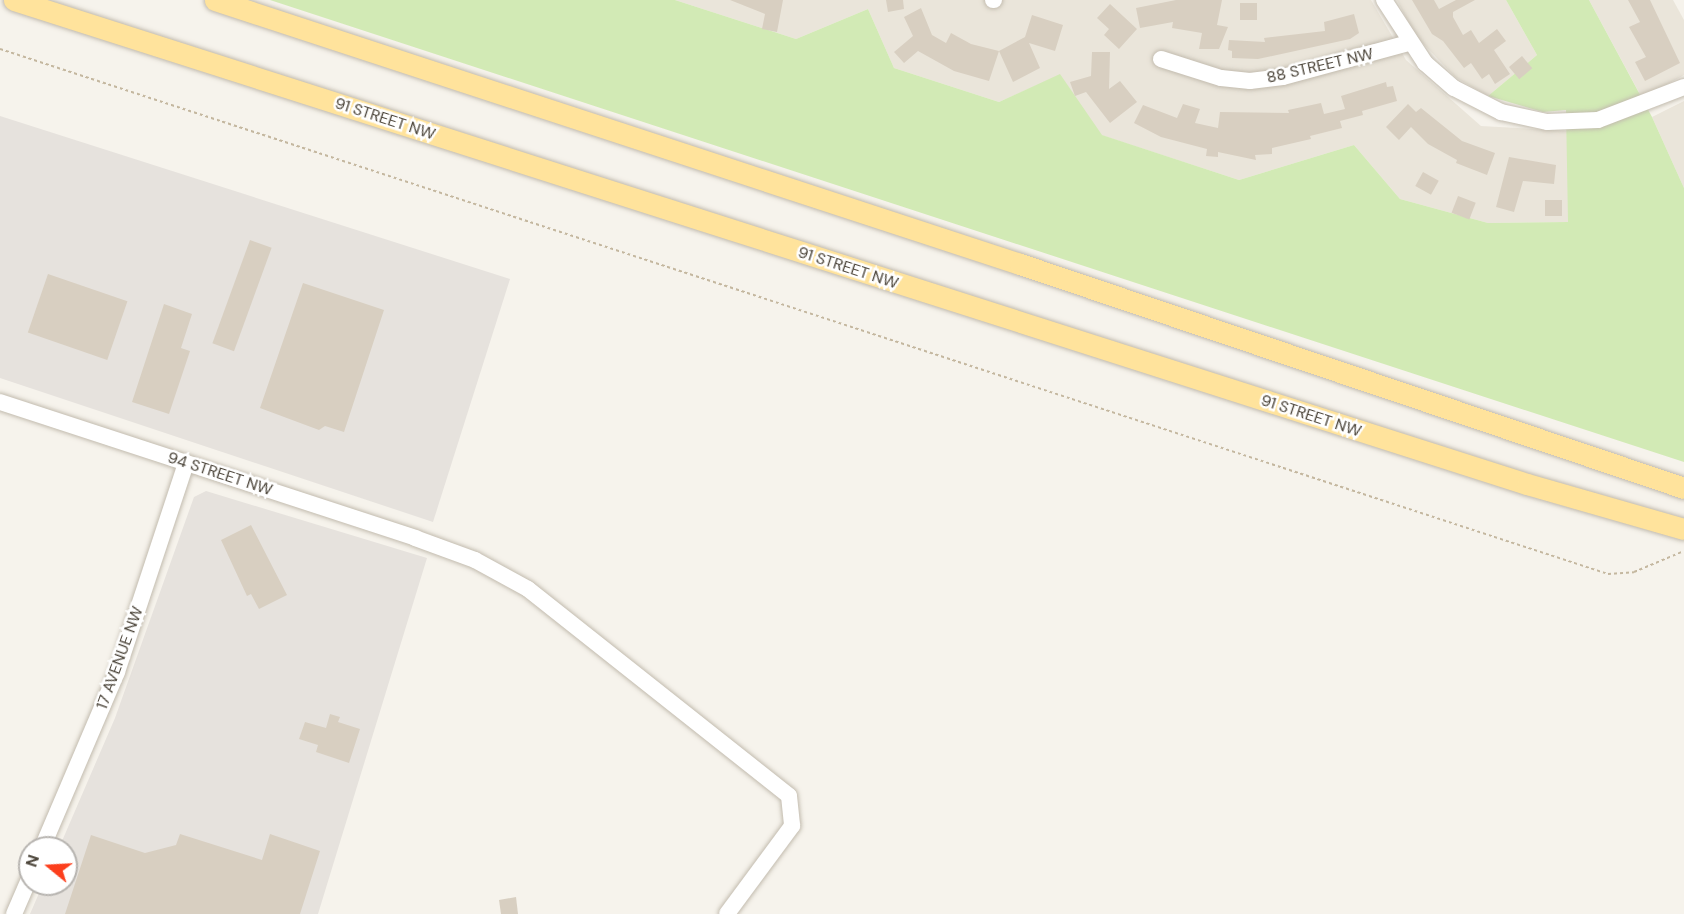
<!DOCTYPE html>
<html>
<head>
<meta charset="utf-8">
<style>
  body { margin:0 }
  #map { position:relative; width:1684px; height:914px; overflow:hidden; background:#f6f3ec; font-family:"DM Sans",sans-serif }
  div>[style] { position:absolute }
  .residential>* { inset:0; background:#eae5da }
  .industrial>* { inset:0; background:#e6e2dd }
  .green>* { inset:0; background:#d2eab5 }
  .building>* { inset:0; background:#d8cfc1; transform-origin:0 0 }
  .path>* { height:2px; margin-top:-1px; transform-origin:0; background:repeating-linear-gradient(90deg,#c4b79f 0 3px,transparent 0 6px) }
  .roads { filter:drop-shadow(0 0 2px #c2bbae) drop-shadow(0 0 2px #c2bbae) }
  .minor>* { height:16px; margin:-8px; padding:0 8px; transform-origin:8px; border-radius:8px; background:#fff }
  .major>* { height:21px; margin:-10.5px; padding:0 10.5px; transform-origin:10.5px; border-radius:10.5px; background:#ffe39c }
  span { translate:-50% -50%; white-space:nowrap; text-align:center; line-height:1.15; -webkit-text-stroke:5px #fff; paint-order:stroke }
  .street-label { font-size:16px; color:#4b4439 }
  .north { position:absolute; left:18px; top:836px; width:60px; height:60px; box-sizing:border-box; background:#fff; border:2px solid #b7b4b0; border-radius:50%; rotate:288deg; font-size:16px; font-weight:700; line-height:24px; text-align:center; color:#4b4439 }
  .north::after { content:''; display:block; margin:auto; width:21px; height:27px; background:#fc3f1d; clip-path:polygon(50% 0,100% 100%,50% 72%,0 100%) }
</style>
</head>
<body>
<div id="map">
  <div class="residential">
    <i style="clip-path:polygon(675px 0,1371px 0,1406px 60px,1481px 126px,1568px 131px,1568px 222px,1488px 223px,1400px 199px,1354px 145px,1239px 180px,1101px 135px,1060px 75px,999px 102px,894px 68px,868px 9px,796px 39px)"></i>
    <i style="clip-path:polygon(1397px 0,1506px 0,1537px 55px,1488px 96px,1455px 77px,1415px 35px)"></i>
    <i style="clip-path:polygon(1589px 0,1673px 0,1684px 20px,1684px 75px,1642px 98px)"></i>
    <i style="clip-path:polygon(1684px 101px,1684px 188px,1652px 117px)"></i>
  </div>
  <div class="industrial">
    <i style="clip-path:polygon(0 116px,510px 279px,433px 522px,0 378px)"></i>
    <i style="clip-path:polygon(206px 491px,427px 558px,318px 914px,30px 914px,43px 884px,66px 884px,66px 848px,59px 848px,115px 718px,194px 497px)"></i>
  </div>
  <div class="green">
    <i style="clip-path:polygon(270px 0,675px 0,796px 39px,868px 9px,894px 68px,999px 102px,1060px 74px,1102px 135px,1239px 180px,1354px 145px,1400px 199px,1488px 223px,1568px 222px,1566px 110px,1543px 112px,1488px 96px,1537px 55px,1506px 0,1589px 0,1652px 117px,1684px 188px,1684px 462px)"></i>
  </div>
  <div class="building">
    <i style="clip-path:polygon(730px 0,783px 0,777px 32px,762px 29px,765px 14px)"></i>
    <i style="clip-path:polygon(886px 0,903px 0,904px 9px,888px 12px)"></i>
    <i style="clip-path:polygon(1176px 0,1222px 0,1217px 25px,1228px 27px,1219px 49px,1199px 49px,1202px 33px,1172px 28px,1173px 22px,1140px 28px,1136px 8px)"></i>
    <i style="clip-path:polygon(1412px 0,1434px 0,1439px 9px,1456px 0,1475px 0,1453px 12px,1453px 17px,1463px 35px,1471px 30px,1479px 43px,1497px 29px,1506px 41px,1494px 50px,1510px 74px,1495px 84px,1489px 74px,1482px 79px,1471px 63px,1464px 68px,1443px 41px,1432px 34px)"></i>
    <i style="clip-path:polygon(1628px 0,1650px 0,1680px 63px,1645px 81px,1635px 62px,1646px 57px,1629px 27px,1640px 22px)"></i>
    <i style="left:1240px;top:3px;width:17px;height:17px"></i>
    <i style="clip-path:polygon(1110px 4px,1137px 29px,1119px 49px,1104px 35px,1109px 29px,1097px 18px)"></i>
    <i style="clip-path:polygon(921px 8px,932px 35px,946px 43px,951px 33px,971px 44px,999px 51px,1025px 37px,1032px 15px,1063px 25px,1055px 51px,1029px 43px,1040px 68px,1013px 82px,999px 51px,989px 81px,954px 71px,918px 51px,904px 63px,894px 52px,913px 36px,904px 17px)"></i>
    <i style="clip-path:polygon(1354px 14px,1359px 33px,1350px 39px,1258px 59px,1232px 58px,1232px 51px,1228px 50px,1229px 40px,1265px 42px,1264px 38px,1325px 31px,1324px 22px)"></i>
    <i style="clip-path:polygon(1092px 52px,1110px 52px,1109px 89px,1120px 81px,1137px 102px,1110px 123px,1086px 92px,1075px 96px,1070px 82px,1091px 76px)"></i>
    <i style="left:1522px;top:56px;width:16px;height:17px;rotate:50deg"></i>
    <i style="clip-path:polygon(1386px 82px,1387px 87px,1393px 86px,1397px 101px,1362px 111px,1363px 115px,1340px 121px,1342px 128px,1310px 136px,1311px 139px,1272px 148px,1272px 154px,1255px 155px,1256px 160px,1218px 152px,1218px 157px,1206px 156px,1207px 149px,1161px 137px,1134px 123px,1143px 105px,1177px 118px,1183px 104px,1200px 109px,1195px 123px,1218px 128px,1220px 112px,1289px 113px,1288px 110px,1321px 103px,1324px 114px,1345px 109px,1341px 96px)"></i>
    <i style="clip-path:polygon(1408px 104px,1416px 112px,1421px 108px,1462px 141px,1495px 153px,1487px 175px,1456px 163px,1457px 160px,1428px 144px,1411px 127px,1399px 140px,1386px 127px)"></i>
    <i style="clip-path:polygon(1509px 157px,1556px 165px,1554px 184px,1523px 181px,1514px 212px,1496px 207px)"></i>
    <i style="left:1423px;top:172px;width:18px;height:16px;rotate:29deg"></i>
    <i style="left:1458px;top:196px;width:19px;height:18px;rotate:21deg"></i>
    <i style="left:1545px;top:200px;width:17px;height:16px"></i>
    <i style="left:250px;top:240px;width:23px;height:110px;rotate:20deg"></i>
    <i style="left:48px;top:274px;width:84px;height:62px;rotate:19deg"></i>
    <i style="clip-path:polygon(303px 283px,384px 310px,344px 432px,325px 426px,319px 430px,260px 408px)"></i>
    <i style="clip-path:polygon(164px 304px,192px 314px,181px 348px,190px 351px,169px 414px,132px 402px)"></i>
    <i style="clip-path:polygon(251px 525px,287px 595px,259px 609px,251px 594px,247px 596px,221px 540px)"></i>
    <i style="clip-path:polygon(330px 714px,340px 717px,338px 722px,360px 729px,349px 763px,316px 752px,318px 745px,299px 739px,305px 722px,326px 728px)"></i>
    <i style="clip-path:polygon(180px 834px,262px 860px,270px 834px,320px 851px,300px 914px,65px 914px,91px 835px,145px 853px,176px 845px)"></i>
    <i style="clip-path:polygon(516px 897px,518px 914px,501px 914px,499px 900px)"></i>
  </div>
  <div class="path">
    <i style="left:0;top:49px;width:1692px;rotate:18.08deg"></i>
    <i style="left:1608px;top:574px;width:26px;rotate:-4deg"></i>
    <i style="left:1634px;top:572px;width:54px;rotate:-22.8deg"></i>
  </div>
  <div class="roads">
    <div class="minor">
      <i style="left:993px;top:0;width:1px"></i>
      <i style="left:1384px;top:0;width:75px;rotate:56.9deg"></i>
      <i style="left:1425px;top:63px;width:38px;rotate:41deg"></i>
      <i style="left:1454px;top:88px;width:53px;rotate:27.1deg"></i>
      <i style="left:1501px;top:112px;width:47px;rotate:12.3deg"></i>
      <i style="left:1547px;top:122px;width:51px;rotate:-2.2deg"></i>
      <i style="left:1598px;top:120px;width:92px;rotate:-21deg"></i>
      <i style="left:1161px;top:59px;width:63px;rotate:17.6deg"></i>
      <i style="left:1221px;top:78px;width:29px;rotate:6deg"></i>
      <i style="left:1250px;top:81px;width:33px;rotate:-7deg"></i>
      <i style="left:1283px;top:77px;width:130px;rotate:-15.2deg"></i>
      <i style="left:0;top:402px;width:437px;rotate:18.1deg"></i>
      <i style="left:415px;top:538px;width:64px;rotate:20.1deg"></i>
      <i style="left:475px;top:560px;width:60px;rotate:28.7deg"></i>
      <i style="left:528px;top:589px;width:333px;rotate:38.4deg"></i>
      <i style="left:789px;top:796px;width:30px;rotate:84deg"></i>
      <i style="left:792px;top:826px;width:109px;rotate:126.5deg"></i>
      <i style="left:42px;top:848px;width:191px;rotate:-66.9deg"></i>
      <i style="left:117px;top:672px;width:220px;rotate:-71.7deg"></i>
      <i style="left:14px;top:914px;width:40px;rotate:-66.6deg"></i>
    </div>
    <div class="major">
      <i style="left:14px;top:0;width:1589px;rotate:17.74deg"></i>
      <i style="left:1527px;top:484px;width:163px;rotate:16deg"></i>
      <i style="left:215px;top:0;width:847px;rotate:18.16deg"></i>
      <i style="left:1020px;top:264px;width:701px;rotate:18.64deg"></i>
    </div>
  </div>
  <div class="street-label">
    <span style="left:1320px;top:66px;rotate:-13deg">88 STREET NW</span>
    <span style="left:385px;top:119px;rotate:18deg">91 STREET NW</span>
    <span style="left:848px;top:268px;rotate:18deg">91 STREET NW</span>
    <span style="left:1311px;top:416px;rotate:18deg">91 STREET NW</span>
    <span style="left:220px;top:474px;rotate:18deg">94 STREET NW</span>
    <span style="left:120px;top:658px;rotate:-70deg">17 AVENUE NW</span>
  </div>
  <div class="north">N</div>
</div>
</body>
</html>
